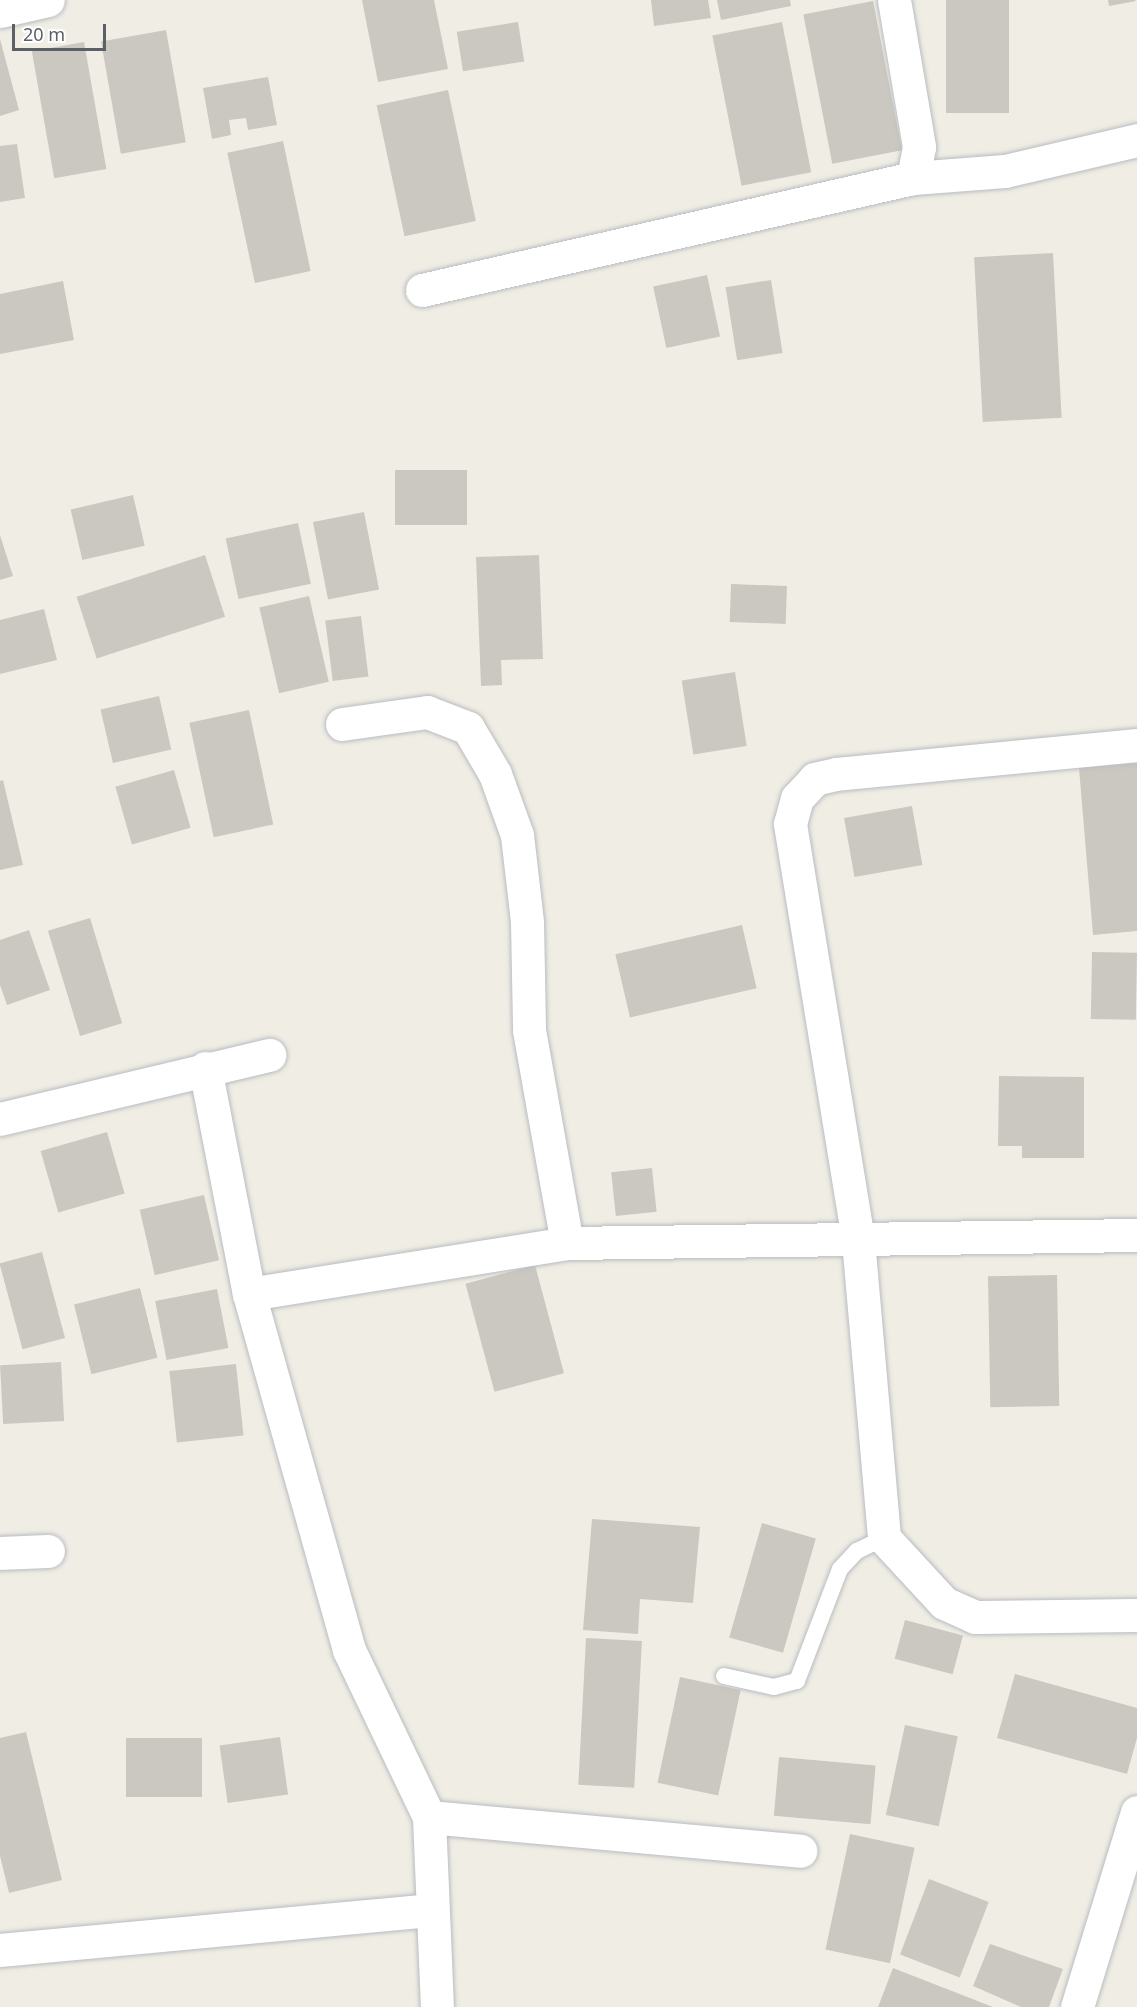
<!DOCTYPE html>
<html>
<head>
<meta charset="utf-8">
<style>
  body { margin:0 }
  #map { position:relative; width:1137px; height:2007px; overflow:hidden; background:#f0eee4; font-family:"Noto Sans",sans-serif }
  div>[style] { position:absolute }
  .building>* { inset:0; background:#cbc8c1; transform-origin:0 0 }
  .roads { filter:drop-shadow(0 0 2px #b9bcc1) drop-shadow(0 0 2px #b9bcc1) }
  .lane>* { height:16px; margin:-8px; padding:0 8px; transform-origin:8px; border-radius:8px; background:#fff }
  .street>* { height:33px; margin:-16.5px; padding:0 16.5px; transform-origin:16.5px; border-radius:16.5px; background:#fff }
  span { translate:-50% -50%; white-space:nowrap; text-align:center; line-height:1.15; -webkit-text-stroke:4.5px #fff; paint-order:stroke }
  .scale { position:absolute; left:12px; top:24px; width:94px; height:27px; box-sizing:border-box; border:3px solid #5c6066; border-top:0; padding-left:8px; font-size:18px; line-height:21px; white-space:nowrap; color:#5c6066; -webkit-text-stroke:4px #fff; paint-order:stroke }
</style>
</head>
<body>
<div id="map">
  <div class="building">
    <i style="clip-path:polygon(362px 0,434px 0,448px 69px,378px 82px)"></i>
    <i style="clip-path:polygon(651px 0,708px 0,711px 18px,654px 26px)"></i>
    <i style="clip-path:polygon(717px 0,790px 0,791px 6px,721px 20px)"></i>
    <i style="left:946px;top:0;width:63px;height:113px"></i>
    <i style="clip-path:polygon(1108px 0,1135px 0,1136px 1px,1109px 6px)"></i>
    <i style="left:873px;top:1px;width:152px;height:71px;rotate:79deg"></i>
    <i style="left:518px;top:22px;width:40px;height:62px;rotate:81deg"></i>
    <i style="left:782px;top:22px;width:153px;height:71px;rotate:79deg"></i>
    <i style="left:166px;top:30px;width:114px;height:66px;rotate:80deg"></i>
    <i style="clip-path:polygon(0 39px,19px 110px,0 116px)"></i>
    <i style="left:84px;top:42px;width:129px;height:53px;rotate:80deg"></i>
    <i style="clip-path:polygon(268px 77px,277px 125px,248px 130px,246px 118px,229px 120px,231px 135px,212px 139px,203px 88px)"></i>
    <i style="left:448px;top:90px;width:134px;height:73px;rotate:78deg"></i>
    <i style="left:283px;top:141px;width:133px;height:57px;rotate:78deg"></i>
    <i style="clip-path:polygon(17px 144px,25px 198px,0 202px,0 146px)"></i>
    <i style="left:1053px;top:253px;width:165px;height:79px;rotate:87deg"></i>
    <i style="left:707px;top:275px;width:63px;height:55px;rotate:78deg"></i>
    <i style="left:771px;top:280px;width:74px;height:46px;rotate:81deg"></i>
    <i style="clip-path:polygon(63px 281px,74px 340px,0 354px,0 294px)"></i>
    <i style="left:467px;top:470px;width:55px;height:72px;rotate:90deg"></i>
    <i style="left:133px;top:495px;width:52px;height:64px;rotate:77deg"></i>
    <i style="left:364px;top:512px;width:79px;height:52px;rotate:79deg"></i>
    <i style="left:298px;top:523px;width:62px;height:74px;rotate:78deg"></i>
    <i style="clip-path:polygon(0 535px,13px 576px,0 580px)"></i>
    <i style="left:205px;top:555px;width:65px;height:135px;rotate:72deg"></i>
    <i style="clip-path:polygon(539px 555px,543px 659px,501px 660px,502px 685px,481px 686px,476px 557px)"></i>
    <i style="left:731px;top:584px;width:56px;height:38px;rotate:2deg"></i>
    <i style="left:309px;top:596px;width:88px;height:51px;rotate:77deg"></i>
    <i style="clip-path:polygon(44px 609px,57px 660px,0 674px,0 620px)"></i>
    <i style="left:361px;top:616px;width:61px;height:36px;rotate:83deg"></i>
    <i style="left:735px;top:672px;width:75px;height:54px;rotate:81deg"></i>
    <i style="left:159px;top:696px;width:55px;height:60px;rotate:77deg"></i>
    <i style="left:249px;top:710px;width:117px;height:61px;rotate:78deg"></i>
    <i style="clip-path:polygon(1137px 763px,1137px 931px,1093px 935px,1079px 768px)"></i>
    <i style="left:174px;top:770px;width:60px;height:61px;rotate:74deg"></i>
    <i style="clip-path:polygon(3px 780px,23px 865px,0 870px,0 781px)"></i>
    <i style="left:912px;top:806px;width:60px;height:69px;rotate:80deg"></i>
    <i style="left:90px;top:918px;width:110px;height:44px;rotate:73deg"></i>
    <i style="left:742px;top:925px;width:65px;height:130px;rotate:77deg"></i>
    <i style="clip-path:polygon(29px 930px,50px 990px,7px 1005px,0 985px,0 940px)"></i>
    <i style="left:1092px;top:952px;width:45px;height:67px;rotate:1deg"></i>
    <i style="clip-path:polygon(999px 1076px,1084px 1077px,1084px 1158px,1022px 1158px,1022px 1146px,998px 1146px)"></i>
    <i style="left:107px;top:1132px;width:64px;height:69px;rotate:74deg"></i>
    <i style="left:652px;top:1168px;width:44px;height:41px;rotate:84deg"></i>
    <i style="left:204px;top:1195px;width:67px;height:66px;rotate:77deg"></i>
    <i style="left:42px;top:1252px;width:89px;height:44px;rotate:75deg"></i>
    <i style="left:535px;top:1265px;width:112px;height:72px;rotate:75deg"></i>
    <i style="left:1057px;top:1275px;width:131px;height:69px;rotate:89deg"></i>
    <i style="left:140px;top:1288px;width:72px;height:68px;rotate:76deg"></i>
    <i style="left:217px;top:1289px;width:60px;height:63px;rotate:79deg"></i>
    <i style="left:61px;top:1362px;width:59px;height:61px;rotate:87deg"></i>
    <i style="left:236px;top:1364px;width:72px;height:67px;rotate:84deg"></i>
    <i style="clip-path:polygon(592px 1519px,700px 1527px,693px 1603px,640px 1599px,638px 1634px,583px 1630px)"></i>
    <i style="left:762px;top:1523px;width:56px;height:119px;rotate:16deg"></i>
    <i style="left:905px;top:1620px;width:60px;height:40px;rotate:15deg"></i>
    <i style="left:586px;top:1638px;width:56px;height:147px;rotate:3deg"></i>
    <i style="clip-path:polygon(1015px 1674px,1137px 1708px,1137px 1738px,1127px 1774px,997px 1738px)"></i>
    <i style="left:680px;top:1677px;width:62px;height:108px;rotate:12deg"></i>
    <i style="left:905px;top:1725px;width:54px;height:92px;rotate:12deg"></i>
    <i style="clip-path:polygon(26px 1732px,62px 1880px,9px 1893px,0 1856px,0 1738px)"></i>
    <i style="left:280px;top:1737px;width:58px;height:61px;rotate:82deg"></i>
    <i style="left:126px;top:1738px;width:76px;height:59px"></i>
    <i style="left:779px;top:1757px;width:97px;height:59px;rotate:5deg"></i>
    <i style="left:850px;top:1834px;width:66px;height:118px;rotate:12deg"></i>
    <i style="left:929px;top:1879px;width:64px;height:81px;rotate:21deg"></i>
    <i style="clip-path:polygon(990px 1944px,1063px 1969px,1049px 2007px,1021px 2007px,973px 1986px)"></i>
    <i style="clip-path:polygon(893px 1968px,993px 2007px,878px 2007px)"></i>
  </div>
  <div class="roads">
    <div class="lane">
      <i style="left:724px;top:1676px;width:51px;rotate:12.4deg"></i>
      <i style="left:774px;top:1687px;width:24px;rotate:-15deg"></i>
      <i style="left:797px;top:1681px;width:120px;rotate:-69deg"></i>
      <i style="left:840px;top:1569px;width:25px;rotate:-47deg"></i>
      <i style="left:857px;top:1551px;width:30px;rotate:-26deg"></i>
    </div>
    <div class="street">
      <i style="left:894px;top:0;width:149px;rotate:80.3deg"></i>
      <i style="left:919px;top:147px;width:32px;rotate:101deg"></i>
      <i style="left:0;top:11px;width:49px;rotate:-12.9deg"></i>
      <i style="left:422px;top:290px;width:504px;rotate:-12.85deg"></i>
      <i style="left:913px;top:178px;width:92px;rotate:-4.4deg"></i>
      <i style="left:1005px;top:171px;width:136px;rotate:-13.2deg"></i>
      <i style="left:342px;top:724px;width:86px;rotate:-8deg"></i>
      <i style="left:427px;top:712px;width:44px;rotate:21.3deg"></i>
      <i style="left:468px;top:728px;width:53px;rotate:59.6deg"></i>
      <i style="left:495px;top:774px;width:65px;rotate:70.2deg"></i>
      <i style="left:517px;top:835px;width:88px;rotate:83.4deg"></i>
      <i style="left:527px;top:922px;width:108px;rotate:88.9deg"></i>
      <i style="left:529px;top:1030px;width:216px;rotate:79.9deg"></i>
      <i style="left:1137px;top:745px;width:302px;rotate:174.5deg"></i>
      <i style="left:836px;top:774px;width:22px;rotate:167deg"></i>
      <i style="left:815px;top:779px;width:26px;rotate:133deg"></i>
      <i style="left:797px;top:798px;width:27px;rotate:105deg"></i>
      <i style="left:790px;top:824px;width:422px;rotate:80.7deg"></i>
      <i style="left:858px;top:1240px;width:299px;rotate:85deg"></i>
      <i style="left:884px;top:1538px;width:88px;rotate:47.3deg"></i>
      <i style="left:944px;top:1603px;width:34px;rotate:24deg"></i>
      <i style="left:975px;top:1617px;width:162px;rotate:-0.7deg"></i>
      <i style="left:205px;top:1068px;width:230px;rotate:79deg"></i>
      <i style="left:249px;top:1294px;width:370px;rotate:74.3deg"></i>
      <i style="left:349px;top:1650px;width:185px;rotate:64.4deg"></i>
      <i style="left:429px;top:1817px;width:190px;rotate:87.6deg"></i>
      <i style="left:0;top:1119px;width:277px;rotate:-13.4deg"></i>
      <i style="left:249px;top:1294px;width:322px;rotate:-9.1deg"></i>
      <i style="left:567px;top:1243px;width:570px;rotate:-0.8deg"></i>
      <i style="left:0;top:1553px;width:48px;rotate:-2.4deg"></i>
      <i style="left:429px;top:1817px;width:373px;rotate:5.2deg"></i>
      <i style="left:0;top:1950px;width:434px;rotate:-5.3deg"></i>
      <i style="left:1077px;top:2007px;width:204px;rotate:-72.9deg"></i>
    </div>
  </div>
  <div class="scale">20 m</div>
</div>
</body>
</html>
